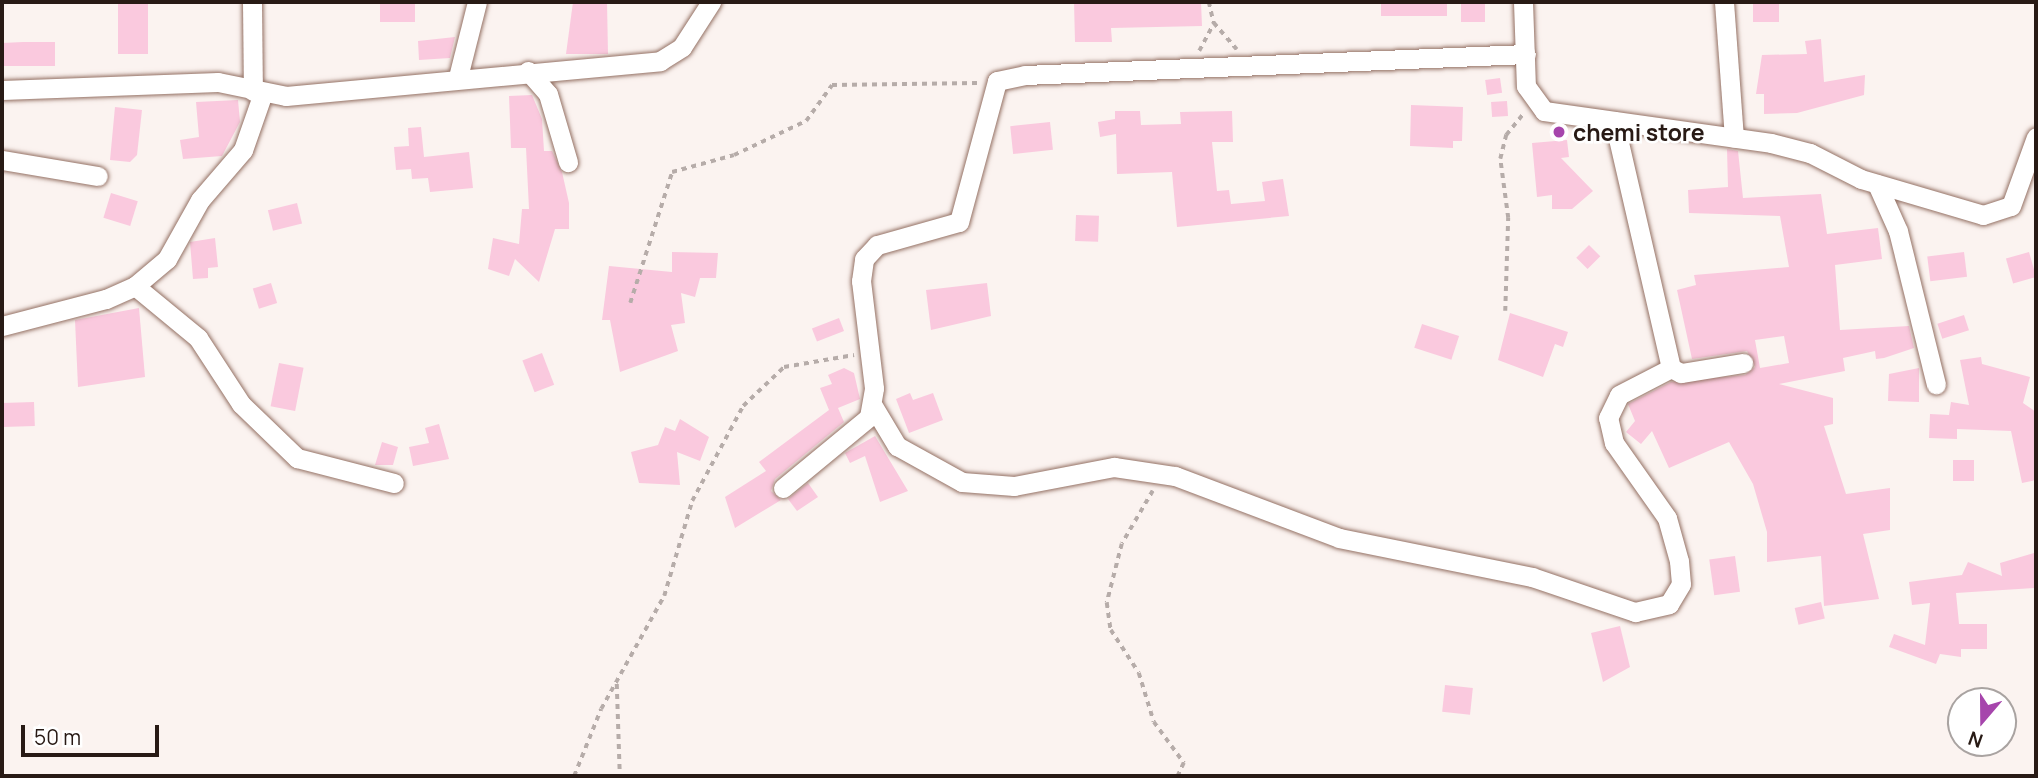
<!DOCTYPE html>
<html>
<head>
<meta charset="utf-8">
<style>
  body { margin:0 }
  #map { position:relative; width:2038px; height:778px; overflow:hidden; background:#fbf3f0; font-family:Manrope,sans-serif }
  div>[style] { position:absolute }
  .building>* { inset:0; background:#fac9de; transform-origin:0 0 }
  .path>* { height:3.5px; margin-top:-1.75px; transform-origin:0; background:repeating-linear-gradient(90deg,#b6aca9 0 5px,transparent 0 10px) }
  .roads { filter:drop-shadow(0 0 2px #947164) drop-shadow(0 0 2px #947164) }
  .minor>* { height:19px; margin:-9.5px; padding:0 9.5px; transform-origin:9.5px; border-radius:9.5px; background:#fff }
  .dots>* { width:19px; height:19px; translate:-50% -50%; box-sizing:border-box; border:4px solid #fff; border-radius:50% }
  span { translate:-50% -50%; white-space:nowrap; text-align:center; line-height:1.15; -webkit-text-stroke:5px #fff; paint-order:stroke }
  .poi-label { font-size:23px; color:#281a15; font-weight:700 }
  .left { translate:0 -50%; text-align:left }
  .frame { position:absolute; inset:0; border:4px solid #281a15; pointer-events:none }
  .north { position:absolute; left:1947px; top:687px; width:70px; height:70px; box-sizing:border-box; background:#fff; border:2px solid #a9a3a1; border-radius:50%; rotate:200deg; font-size:19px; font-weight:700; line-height:28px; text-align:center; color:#281a15 }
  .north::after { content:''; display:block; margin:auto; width:24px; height:32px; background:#a645ac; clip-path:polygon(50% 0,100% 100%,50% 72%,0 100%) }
  .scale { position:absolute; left:21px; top:725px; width:138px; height:32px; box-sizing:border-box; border:4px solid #281a15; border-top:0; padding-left:9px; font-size:21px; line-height:24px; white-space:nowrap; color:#281a15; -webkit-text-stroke:5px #fff; paint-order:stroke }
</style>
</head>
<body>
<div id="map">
  <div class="building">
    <i style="left:118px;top:2px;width:30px;height:52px"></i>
    <i style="left:380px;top:2px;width:35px;height:20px"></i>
    <i style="clip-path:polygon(573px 2px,607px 2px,608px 54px,566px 54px)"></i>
    <i style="clip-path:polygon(1074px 2px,1201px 2px,1202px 26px,1111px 28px,1112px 42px,1075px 42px)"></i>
    <i style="left:1381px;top:2px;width:66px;height:14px"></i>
    <i style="left:1461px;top:2px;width:24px;height:20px"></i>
    <i style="left:1753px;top:2px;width:26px;height:20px"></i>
    <i style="clip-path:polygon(455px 37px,450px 58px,419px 60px,418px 41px)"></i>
    <i style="clip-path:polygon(1821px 39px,1824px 82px,1865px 75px,1864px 95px,1797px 113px,1764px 114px,1764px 94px,1756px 94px,1762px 55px,1807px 54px,1805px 41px)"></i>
    <i style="clip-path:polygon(23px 42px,55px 42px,55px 66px,2px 66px,2px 43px)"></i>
    <i style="left:1500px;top:78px;width:15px;height:15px;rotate:82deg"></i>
    <i style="clip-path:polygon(532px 95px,542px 119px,544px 151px,552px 151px,562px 172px,569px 203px,569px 229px,555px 229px,539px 282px,515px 259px,509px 276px,488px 269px,493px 238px,519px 244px,522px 209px,529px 209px,526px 148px,511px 148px,509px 96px)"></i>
    <i style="clip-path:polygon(238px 100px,240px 122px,222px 156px,183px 159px,180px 140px,199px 137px,196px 102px)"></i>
    <i style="left:1507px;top:101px;width:15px;height:16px;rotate:86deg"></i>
    <i style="clip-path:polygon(1411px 105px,1463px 107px,1462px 141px,1453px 141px,1453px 148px,1410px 146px)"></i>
    <i style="clip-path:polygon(115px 107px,142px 110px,137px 155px,130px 162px,110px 160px)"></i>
    <i style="clip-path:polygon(1115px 111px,1140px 111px,1141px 125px,1181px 124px,1180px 112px,1232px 111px,1233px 142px,1212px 142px,1217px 191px,1229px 190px,1231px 204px,1265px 201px,1262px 182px,1283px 179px,1289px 216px,1177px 227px,1172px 172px,1117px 174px,1116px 134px,1100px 137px,1098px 122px,1115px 119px)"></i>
    <i style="left:1050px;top:122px;width:28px;height:40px;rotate:84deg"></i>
    <i style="clip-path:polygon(421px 127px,424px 157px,469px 152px,473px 188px,430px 192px,428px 178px,412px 179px,411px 169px,396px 170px,394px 147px,409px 146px,408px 128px)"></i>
    <i style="clip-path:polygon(1567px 140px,1569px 157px,1561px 158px,1593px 191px,1572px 209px,1552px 209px,1552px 195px,1537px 197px,1532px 143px)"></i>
    <i style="clip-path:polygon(evenodd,1727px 149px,1738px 151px,1743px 198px,1821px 194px,1827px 234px,1878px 228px,1882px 259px,1835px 265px,1840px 330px,1909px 326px,1914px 348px,1884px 358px,1876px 359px,1875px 351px,1843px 358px,1845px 371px,1779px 384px,1833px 398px,1833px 424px,1824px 426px,1846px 494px,1890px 488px,1890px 530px,1863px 534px,1879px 599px,1824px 606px,1821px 556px,1767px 562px,1767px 532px,1753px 484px,1729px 442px,1669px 468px,1652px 431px,1641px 444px,1626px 432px,1635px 421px,1628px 404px,1671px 382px,1745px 375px,1755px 367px,1747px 351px,1692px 359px,1677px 290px,1696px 285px,1694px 275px,1789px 267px,1780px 216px,1689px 213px,1688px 190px,1728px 187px,1727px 149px,1784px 336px,1789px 363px,1760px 368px,1755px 340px,1784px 336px)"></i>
    <i style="left:111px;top:193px;width:28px;height:26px;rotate:17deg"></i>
    <i style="left:297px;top:203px;width:21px;height:30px;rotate:76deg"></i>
    <i style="left:1076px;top:215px;width:23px;height:26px;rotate:2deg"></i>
    <i style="clip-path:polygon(215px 238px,218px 267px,208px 268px,208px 278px,193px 279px,190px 242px)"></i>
    <i style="left:1589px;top:245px;width:16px;height:18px;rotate:45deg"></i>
    <i style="clip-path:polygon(672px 252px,718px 253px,716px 278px,700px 278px,695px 297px,681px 293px,685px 323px,671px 325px,678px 351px,620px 372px,610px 320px,602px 320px,609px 266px,672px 272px)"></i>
    <i style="left:1964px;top:252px;width:25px;height:37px;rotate:83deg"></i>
    <i style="left:2029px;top:252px;width:26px;height:24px;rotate:74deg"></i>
    <i style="left:271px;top:283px;width:21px;height:19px;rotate:73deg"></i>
    <i style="clip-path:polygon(987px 283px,991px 316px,931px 330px,926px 290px)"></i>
    <i style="clip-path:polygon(139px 308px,145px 377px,78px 387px,75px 320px)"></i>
    <i style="clip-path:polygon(1510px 313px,1568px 332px,1563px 347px,1555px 344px,1543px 377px,1498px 360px)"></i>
    <i style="left:1964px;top:315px;width:16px;height:28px;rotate:72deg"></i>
    <i style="left:839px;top:318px;width:14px;height:29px;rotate:69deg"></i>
    <i style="left:1422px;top:324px;width:39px;height:25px;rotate:18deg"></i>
    <i style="left:542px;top:353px;width:34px;height:21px;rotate:69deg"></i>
    <i style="clip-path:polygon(1981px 357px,1982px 364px,2030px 377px,2023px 403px,2036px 412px,2036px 480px,2022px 483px,2011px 431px,1957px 429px,1957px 439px,1929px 438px,1930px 414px,1949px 415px,1951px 402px,1969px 405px,1960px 360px)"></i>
    <i style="left:279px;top:363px;width:25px;height:44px;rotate:11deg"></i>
    <i style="clip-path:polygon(844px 368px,854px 373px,860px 399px,838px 408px,844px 422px,775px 479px,771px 491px,781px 500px,735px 528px,725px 497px,766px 471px,759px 462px,829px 410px,820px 388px,832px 384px,828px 375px)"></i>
    <i style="clip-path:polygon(1919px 368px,1919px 402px,1888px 401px,1889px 374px)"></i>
    <i style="clip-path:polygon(910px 393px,913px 400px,933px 393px,943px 420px,909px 433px,896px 399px)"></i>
    <i style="left:34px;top:402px;width:24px;height:32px;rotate:88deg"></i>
    <i style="clip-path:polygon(680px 419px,709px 437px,700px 461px,677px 452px,680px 485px,639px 483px,631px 452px,658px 445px,665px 427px,675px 431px)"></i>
    <i style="clip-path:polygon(439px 424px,449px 459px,413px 466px,409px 447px,429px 443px,425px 428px)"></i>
    <i style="clip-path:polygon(875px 436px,908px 491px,880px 502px,865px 456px,850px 463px,845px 453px)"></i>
    <i style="clip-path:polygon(382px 442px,398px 447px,393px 465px,375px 465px)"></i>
    <i style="left:1953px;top:460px;width:21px;height:21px"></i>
    <i style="clip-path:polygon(808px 483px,818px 497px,797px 511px,788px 499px)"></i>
    <i style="clip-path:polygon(2034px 553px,2034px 588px,1956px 593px,1959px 624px,1987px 624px,1987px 649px,1961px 649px,1961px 657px,1940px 654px,1936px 664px,1889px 647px,1894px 634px,1925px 645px,1930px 603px,1912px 605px,1909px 582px,1962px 575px,1968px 562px,2002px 576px,2000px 563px)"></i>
    <i style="left:1735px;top:556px;width:36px;height:26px;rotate:82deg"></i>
    <i style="left:1821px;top:602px;width:17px;height:27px;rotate:77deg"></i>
    <i style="clip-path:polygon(1620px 626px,1630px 667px,1603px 682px,1591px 633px)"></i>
    <i style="left:1445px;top:685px;width:28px;height:27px;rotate:6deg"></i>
  </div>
  <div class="path">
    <i style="left:1209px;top:2px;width:22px;rotate:77deg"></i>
    <i style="left:1214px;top:23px;width:35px;rotate:49deg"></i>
    <i style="left:1199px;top:51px;width:32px;rotate:-62deg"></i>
    <i style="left:630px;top:303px;width:138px;rotate:-72.2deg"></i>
    <i style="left:672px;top:172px;width:64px;rotate:-15.3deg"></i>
    <i style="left:734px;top:155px;width:80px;rotate:-25.3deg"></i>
    <i style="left:806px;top:121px;width:44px;rotate:-54.2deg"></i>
    <i style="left:832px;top:85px;width:145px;rotate:-0.8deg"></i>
    <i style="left:1505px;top:311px;width:93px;rotate:-88.2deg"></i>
    <i style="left:1508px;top:218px;width:60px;rotate:-97.7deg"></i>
    <i style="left:1500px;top:159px;width:25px;rotate:-76deg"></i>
    <i style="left:1506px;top:135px;width:28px;rotate:-51deg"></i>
    <i style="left:1153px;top:491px;width:61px;rotate:120.3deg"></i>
    <i style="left:1122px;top:544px;width:61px;rotate:104.3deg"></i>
    <i style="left:1107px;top:603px;width:27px;rotate:82deg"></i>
    <i style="left:1111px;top:630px;width:51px;rotate:56.9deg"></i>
    <i style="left:1139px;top:673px;width:51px;rotate:73deg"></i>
    <i style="left:1154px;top:722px;width:51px;rotate:53.8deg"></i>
    <i style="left:1184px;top:763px;width:14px;rotate:115deg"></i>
    <i style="left:617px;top:684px;width:92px;rotate:88.1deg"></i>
    <i style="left:574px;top:776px;width:72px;rotate:-68.1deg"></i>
    <i style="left:601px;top:709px;width:129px;rotate:-60.9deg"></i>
    <i style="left:664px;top:596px;width:99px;rotate:-73.6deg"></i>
    <i style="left:692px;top:501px;width:108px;rotate:-61.8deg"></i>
    <i style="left:743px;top:406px;width:57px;rotate:-43.6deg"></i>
    <i style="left:784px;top:367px;width:71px;rotate:-9.7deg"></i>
  </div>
  <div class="roads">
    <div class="minor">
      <i style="left:252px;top:2px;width:89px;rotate:89.4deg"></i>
      <i style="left:1523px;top:2px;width:84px;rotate:88deg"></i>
      <i style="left:1526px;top:86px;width:31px;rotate:54deg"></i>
      <i style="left:1544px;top:111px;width:229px;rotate:8deg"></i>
      <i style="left:1771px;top:143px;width:40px;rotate:14.4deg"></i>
      <i style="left:1810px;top:153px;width:57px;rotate:27deg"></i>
      <i style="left:1861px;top:179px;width:127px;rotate:16.4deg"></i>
      <i style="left:1983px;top:215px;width:29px;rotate:-18deg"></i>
      <i style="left:2011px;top:206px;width:73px;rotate:-70.1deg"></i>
      <i style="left:1724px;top:2px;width:136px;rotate:85.8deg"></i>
      <i style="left:528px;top:71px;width:30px;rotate:49deg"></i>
      <i style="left:548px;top:94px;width:71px;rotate:73.6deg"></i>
      <i style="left:458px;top:77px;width:77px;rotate:-75.8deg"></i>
      <i style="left:2px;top:90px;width:216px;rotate:-2.1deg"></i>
      <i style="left:218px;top:82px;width:69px;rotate:11.6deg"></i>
      <i style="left:286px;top:96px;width:376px;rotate:-5.3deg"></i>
      <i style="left:660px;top:61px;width:26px;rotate:-32deg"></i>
      <i style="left:682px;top:47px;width:54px;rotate:-57.2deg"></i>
      <i style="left:1614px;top:121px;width:253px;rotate:77deg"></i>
      <i style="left:1671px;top:368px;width:11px;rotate:27deg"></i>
      <i style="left:1681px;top:373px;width:63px;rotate:-9.2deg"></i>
      <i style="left:2px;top:160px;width:97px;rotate:9.5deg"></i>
      <i style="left:1877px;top:184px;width:51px;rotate:65.9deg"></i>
      <i style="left:1898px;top:231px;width:158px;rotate:76.1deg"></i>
      <i style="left:135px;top:286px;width:82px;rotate:39.5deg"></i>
      <i style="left:198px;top:338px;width:79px;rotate:56.9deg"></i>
      <i style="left:241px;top:404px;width:78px;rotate:44deg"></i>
      <i style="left:297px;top:458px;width:100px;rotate:14.5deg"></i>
      <i style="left:2px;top:326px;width:107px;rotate:-14.6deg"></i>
      <i style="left:106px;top:299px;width:32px;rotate:-24deg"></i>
      <i style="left:135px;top:286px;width:42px;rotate:-40.2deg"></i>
      <i style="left:167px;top:259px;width:68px;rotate:-60.8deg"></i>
      <i style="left:200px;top:200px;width:66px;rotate:-49.3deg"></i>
      <i style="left:243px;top:150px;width:60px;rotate:-70.7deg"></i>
      <i style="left:873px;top:406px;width:47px;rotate:59deg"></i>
      <i style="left:897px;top:446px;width:74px;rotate:29deg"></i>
      <i style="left:962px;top:482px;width:52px;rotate:4.4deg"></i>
      <i style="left:1014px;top:486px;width:102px;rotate:-10.8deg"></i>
      <i style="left:1114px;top:467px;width:62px;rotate:8.4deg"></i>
      <i style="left:1175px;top:476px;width:175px;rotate:20.7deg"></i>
      <i style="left:1339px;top:538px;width:197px;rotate:11.4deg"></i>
      <i style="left:1532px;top:577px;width:109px;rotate:18.8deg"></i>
      <i style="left:1635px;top:612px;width:35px;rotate:-13deg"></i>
      <i style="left:1669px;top:604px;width:23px;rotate:-59deg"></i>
      <i style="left:1681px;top:584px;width:23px;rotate:-95deg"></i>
      <i style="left:1679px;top:561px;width:45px;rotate:-105.6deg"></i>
      <i style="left:1667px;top:518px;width:92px;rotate:-125.2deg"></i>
      <i style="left:1614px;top:443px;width:26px;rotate:-103deg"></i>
      <i style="left:1608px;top:418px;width:25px;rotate:-64deg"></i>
      <i style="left:1619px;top:395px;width:59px;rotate:-27.4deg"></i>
      <i style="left:783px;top:488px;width:112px;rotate:-39.5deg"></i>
      <i style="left:869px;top:417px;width:29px;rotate:-80deg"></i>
      <i style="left:874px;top:388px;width:108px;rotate:-96.9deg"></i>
      <i style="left:861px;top:281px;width:22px;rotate:-82deg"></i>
      <i style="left:864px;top:259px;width:19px;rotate:-47deg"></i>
      <i style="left:877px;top:245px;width:85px;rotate:-15.7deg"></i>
      <i style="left:959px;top:222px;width:146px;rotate:-74.9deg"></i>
      <i style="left:997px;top:81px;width:29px;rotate:-12deg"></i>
      <i style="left:1025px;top:75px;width:501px;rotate:-2.4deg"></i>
    </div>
  </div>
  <div class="dots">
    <i style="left:1559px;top:132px;background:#a645ac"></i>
  </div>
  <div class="poi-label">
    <span class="left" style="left:1573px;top:132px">chemi store</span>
  </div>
  <div class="frame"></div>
  <div class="north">N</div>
  <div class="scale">50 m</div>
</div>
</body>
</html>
